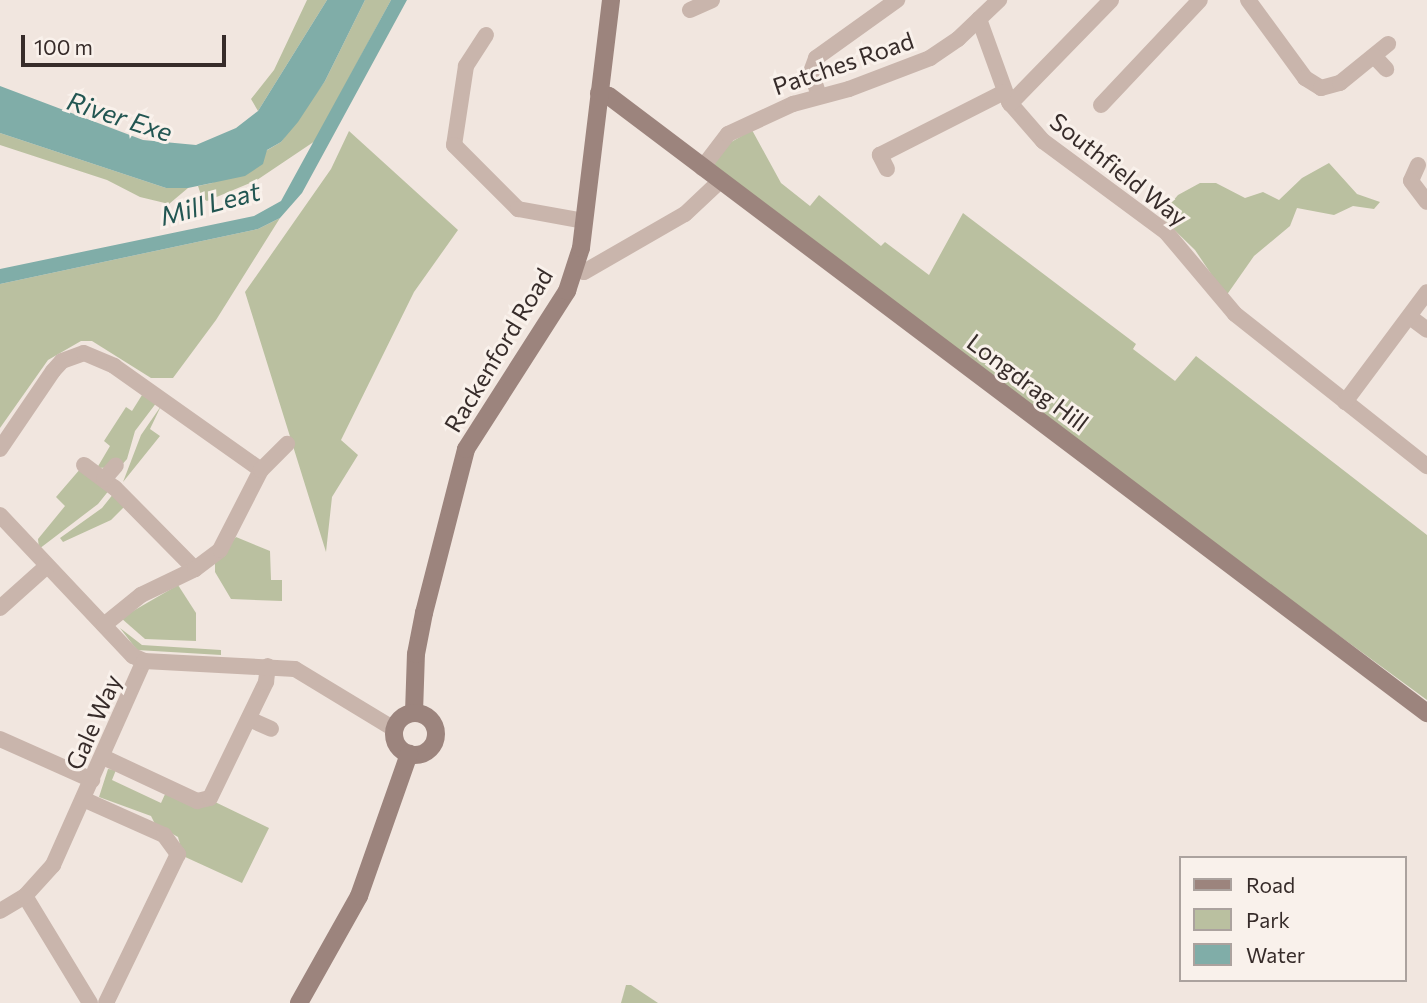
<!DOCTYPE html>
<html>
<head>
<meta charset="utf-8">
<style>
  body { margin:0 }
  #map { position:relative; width:1427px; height:1003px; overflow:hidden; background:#f1e6df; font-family:Commissioner,sans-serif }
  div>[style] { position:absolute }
  .green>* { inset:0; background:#bac0a0 }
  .water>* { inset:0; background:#80ada8 }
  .street>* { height:16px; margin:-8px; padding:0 8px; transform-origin:8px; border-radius:8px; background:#c9b5ac }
  .secondary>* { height:18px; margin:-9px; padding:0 9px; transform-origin:9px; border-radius:9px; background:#9c847d }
  .secondary>.ring { margin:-9px; padding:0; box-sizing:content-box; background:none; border:18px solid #9c847d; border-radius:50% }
  span { translate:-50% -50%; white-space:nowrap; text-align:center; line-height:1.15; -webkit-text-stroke:6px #f9f1eb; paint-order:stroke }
  .street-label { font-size:24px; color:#372c2a }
  .water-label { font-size:26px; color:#225652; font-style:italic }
  .legend { position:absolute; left:1179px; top:856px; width:228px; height:126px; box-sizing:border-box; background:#f9f1eb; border:2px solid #aba29e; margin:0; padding:9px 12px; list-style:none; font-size:21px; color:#372c2a }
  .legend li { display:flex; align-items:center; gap:14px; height:35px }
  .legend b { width:35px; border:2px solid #aba29e }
  .scale { position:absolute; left:21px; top:35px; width:205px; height:32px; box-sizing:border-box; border:4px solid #372c2a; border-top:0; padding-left:9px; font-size:21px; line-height:24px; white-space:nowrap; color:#372c2a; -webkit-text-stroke:5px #f9f1eb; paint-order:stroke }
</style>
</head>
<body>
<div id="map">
  <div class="green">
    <i style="clip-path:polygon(307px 0,327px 0,258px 111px,251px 99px,274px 70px)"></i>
    <i style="clip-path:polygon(365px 0,391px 0,315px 141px,257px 180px,207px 201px,202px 198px,198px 186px,212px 183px,281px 142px,325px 81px)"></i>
    <i style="clip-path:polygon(752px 130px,781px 183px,810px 206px,819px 195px,881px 246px,885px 242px,929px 275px,963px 213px,1136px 344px,1133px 349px,1175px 381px,1196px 356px,1427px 535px,1427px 700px,922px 330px,712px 163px,719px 149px)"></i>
    <i style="clip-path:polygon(349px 131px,458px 230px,414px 292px,341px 440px,358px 455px,332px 497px,326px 552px,245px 292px,331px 169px)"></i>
    <i style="clip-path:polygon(0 133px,166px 188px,188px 188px,169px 204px,140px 197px,107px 180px,0 145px)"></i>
    <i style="clip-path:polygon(1329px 163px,1357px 194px,1380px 202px,1374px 209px,1353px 206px,1334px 215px,1297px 208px,1290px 226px,1254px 256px,1226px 296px,1195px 250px,1160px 216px,1178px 195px,1200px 183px,1216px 183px,1245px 198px,1263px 192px,1279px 200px,1302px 178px)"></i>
    <i style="clip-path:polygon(280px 218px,216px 320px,173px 378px,151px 378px,92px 341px,81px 341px,48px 360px,0 428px,0 284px,258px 229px)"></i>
    <i style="clip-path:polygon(142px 395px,157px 402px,135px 431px,127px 459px,120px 467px,97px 468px,110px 446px,104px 441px,126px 407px,132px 411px)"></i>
    <i style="clip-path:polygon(161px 406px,150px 429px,160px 436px,123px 482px,141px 435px)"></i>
    <i style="clip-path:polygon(81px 468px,110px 489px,98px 504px,39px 549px,38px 539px,65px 506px,56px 497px)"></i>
    <i style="clip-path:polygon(114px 493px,126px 505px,111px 520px,63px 542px,60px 538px,102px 508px)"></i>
    <i style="clip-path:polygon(236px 537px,270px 551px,271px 580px,282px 580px,282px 601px,231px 599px,215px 572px,215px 562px)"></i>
    <i style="clip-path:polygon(178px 585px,196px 613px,196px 641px,145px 639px,121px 618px)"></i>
    <i style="clip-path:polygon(120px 628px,142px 645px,221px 650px,221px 655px,137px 650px)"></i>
    <i style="clip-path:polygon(108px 769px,116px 770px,112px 780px,161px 803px,166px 792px,213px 801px,269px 828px,242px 883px,183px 856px,178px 837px,155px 824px,151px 816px,99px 797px)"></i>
    <i style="clip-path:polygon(626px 985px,631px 985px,658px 1003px,621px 1003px)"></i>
  </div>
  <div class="water">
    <i style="clip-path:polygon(327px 0,365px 0,325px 81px,298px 122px,281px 142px,267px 150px,263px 164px,245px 176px,188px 188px,166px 188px,0 133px,0 86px,143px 140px,196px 145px,236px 128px,258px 111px)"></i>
    <i style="clip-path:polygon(391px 0,407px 0,302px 193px,280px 218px,258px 229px,0 284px,0 269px,254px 216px,281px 201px)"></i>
  </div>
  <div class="street">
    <i style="left:1248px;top:0;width:97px;rotate:53.8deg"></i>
    <i style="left:1305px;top:78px;width:19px;rotate:32deg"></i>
    <i style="left:1321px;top:88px;width:20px;rotate:-15deg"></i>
    <i style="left:1340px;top:83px;width:62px;rotate:-39.1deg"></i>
    <i style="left:690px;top:10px;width:24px;rotate:-24deg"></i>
    <i style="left:979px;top:19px;width:88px;rotate:70.1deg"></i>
    <i style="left:1009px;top:102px;width:52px;rotate:48.9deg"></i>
    <i style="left:1043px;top:141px;width:153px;rotate:36.5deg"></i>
    <i style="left:1166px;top:232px;width:107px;rotate:49.9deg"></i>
    <i style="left:1235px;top:314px;width:245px;rotate:38.4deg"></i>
    <i style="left:486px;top:35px;width:37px;rotate:123deg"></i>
    <i style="left:466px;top:66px;width:80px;rotate:98.6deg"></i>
    <i style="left:454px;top:145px;width:91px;rotate:45deg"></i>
    <i style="left:518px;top:209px;width:68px;rotate:10.2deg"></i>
    <i style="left:1374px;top:56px;width:18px;rotate:47deg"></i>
    <i style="left:819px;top:96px;width:25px;rotate:-108deg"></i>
    <i style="left:811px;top:72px;width:15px;rotate:-70deg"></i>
    <i style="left:816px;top:58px;width:100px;rotate:-35.6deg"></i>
    <i style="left:1010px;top:104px;width:145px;rotate:-45.8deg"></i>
    <i style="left:1101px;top:105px;width:144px;rotate:-46.7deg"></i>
    <i style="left:1418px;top:165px;width:17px;rotate:114deg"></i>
    <i style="left:1411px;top:181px;width:26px;rotate:53deg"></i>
    <i style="left:702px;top:168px;width:43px;rotate:-52.6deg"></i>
    <i style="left:728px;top:134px;width:72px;rotate:-24.8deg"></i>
    <i style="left:793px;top:104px;width:58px;rotate:-15deg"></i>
    <i style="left:849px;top:89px;width:87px;rotate:-20.9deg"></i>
    <i style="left:930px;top:58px;width:34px;rotate:-34deg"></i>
    <i style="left:958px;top:39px;width:57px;rotate:-43.6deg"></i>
    <i style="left:887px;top:169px;width:16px;rotate:-117deg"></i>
    <i style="left:880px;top:155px;width:139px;rotate:-26.9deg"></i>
    <i style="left:575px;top:269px;width:9px;rotate:18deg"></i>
    <i style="left:584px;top:272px;width:116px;rotate:-29.9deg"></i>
    <i style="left:685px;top:214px;width:48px;rotate:-43.3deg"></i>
    <i style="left:1410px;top:317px;width:21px;rotate:37deg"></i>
    <i style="left:1345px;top:402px;width:137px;rotate:-53.3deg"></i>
    <i style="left:0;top:449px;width:94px;rotate:-55.8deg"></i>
    <i style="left:53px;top:371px;width:13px;rotate:-48deg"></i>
    <i style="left:62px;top:361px;width:23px;rotate:-20deg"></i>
    <i style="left:84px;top:353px;width:33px;rotate:23deg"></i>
    <i style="left:114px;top:366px;width:180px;rotate:35.3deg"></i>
    <i style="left:84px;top:465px;width:39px;rotate:37deg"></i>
    <i style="left:115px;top:488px;width:114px;rotate:45.4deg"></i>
    <i style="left:104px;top:479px;width:18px;rotate:-49deg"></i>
    <i style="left:0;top:515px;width:194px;rotate:46.7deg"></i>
    <i style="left:133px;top:656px;width:12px;rotate:24deg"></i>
    <i style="left:0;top:608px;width:63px;rotate:-41.8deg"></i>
    <i style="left:104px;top:625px;width:48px;rotate:-39deg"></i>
    <i style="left:141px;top:595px;width:60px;rotate:-25.7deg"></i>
    <i style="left:195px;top:569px;width:31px;rotate:-37deg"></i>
    <i style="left:220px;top:550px;width:90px;rotate:-62.9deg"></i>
    <i style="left:261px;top:470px;width:37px;rotate:-45deg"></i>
    <i style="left:249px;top:719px;width:24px;rotate:24deg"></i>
    <i style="left:0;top:739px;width:101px;rotate:24deg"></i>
    <i style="left:103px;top:757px;width:104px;rotate:25.1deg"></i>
    <i style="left:197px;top:801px;width:13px;rotate:-13deg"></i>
    <i style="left:210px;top:798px;width:129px;rotate:-64.2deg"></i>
    <i style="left:266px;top:682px;width:16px;rotate:-83deg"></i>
    <i style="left:83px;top:799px;width:89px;rotate:24deg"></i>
    <i style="left:164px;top:835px;width:24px;rotate:54deg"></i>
    <i style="left:178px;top:854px;width:165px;rotate:115.8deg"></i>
    <i style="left:25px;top:896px;width:125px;rotate:58.7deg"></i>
    <i style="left:0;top:911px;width:29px;rotate:-31deg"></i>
    <i style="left:25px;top:896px;width:42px;rotate:-47.9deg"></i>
    <i style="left:53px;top:865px;width:223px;rotate:-66deg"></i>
    <i style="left:144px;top:661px;width:151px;rotate:3deg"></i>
    <i style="left:295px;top:669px;width:116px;rotate:31.2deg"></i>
  </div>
  <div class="secondary">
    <i style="left:599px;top:93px;width:10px;rotate:17deg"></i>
    <i style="left:609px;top:96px;width:1025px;rotate:37.03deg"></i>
    <i style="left:414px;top:713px;width:59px;rotate:-88.1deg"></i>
    <i style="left:416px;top:654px;width:42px;rotate:-79deg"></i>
    <i style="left:424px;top:613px;width:169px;rotate:-75.6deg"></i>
    <i style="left:466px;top:449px;width:188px;rotate:-57.4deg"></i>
    <i style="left:567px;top:291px;width:45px;rotate:-72deg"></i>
    <i style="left:581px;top:248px;width:250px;rotate:-83.1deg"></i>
    <i class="ring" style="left:394px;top:713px;width:24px;height:24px"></i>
    <i style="left:299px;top:1003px;width:123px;rotate:-60.7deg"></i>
    <i style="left:359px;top:896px;width:151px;rotate:-70.6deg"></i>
  </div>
  <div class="street-label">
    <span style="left:843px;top:63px;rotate:-19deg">Patches Road</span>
    <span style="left:1119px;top:169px;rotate:38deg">Southfield Way</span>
    <span style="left:498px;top:350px;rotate:-59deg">Rackenford Road</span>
    <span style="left:1028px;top:382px;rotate:37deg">Longdrag Hill</span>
    <span style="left:93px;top:722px;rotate:-66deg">Gale Way</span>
  </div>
  <div class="water-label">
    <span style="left:120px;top:116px;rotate:18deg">River Exe</span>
    <span style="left:210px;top:203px;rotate:-15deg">Mill Leat</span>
  </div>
  <ul class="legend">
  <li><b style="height:9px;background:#9c847d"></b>Road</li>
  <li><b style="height:19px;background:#bac0a0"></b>Park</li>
  <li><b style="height:19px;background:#80ada8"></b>Water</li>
  </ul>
  <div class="scale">100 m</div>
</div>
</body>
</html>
